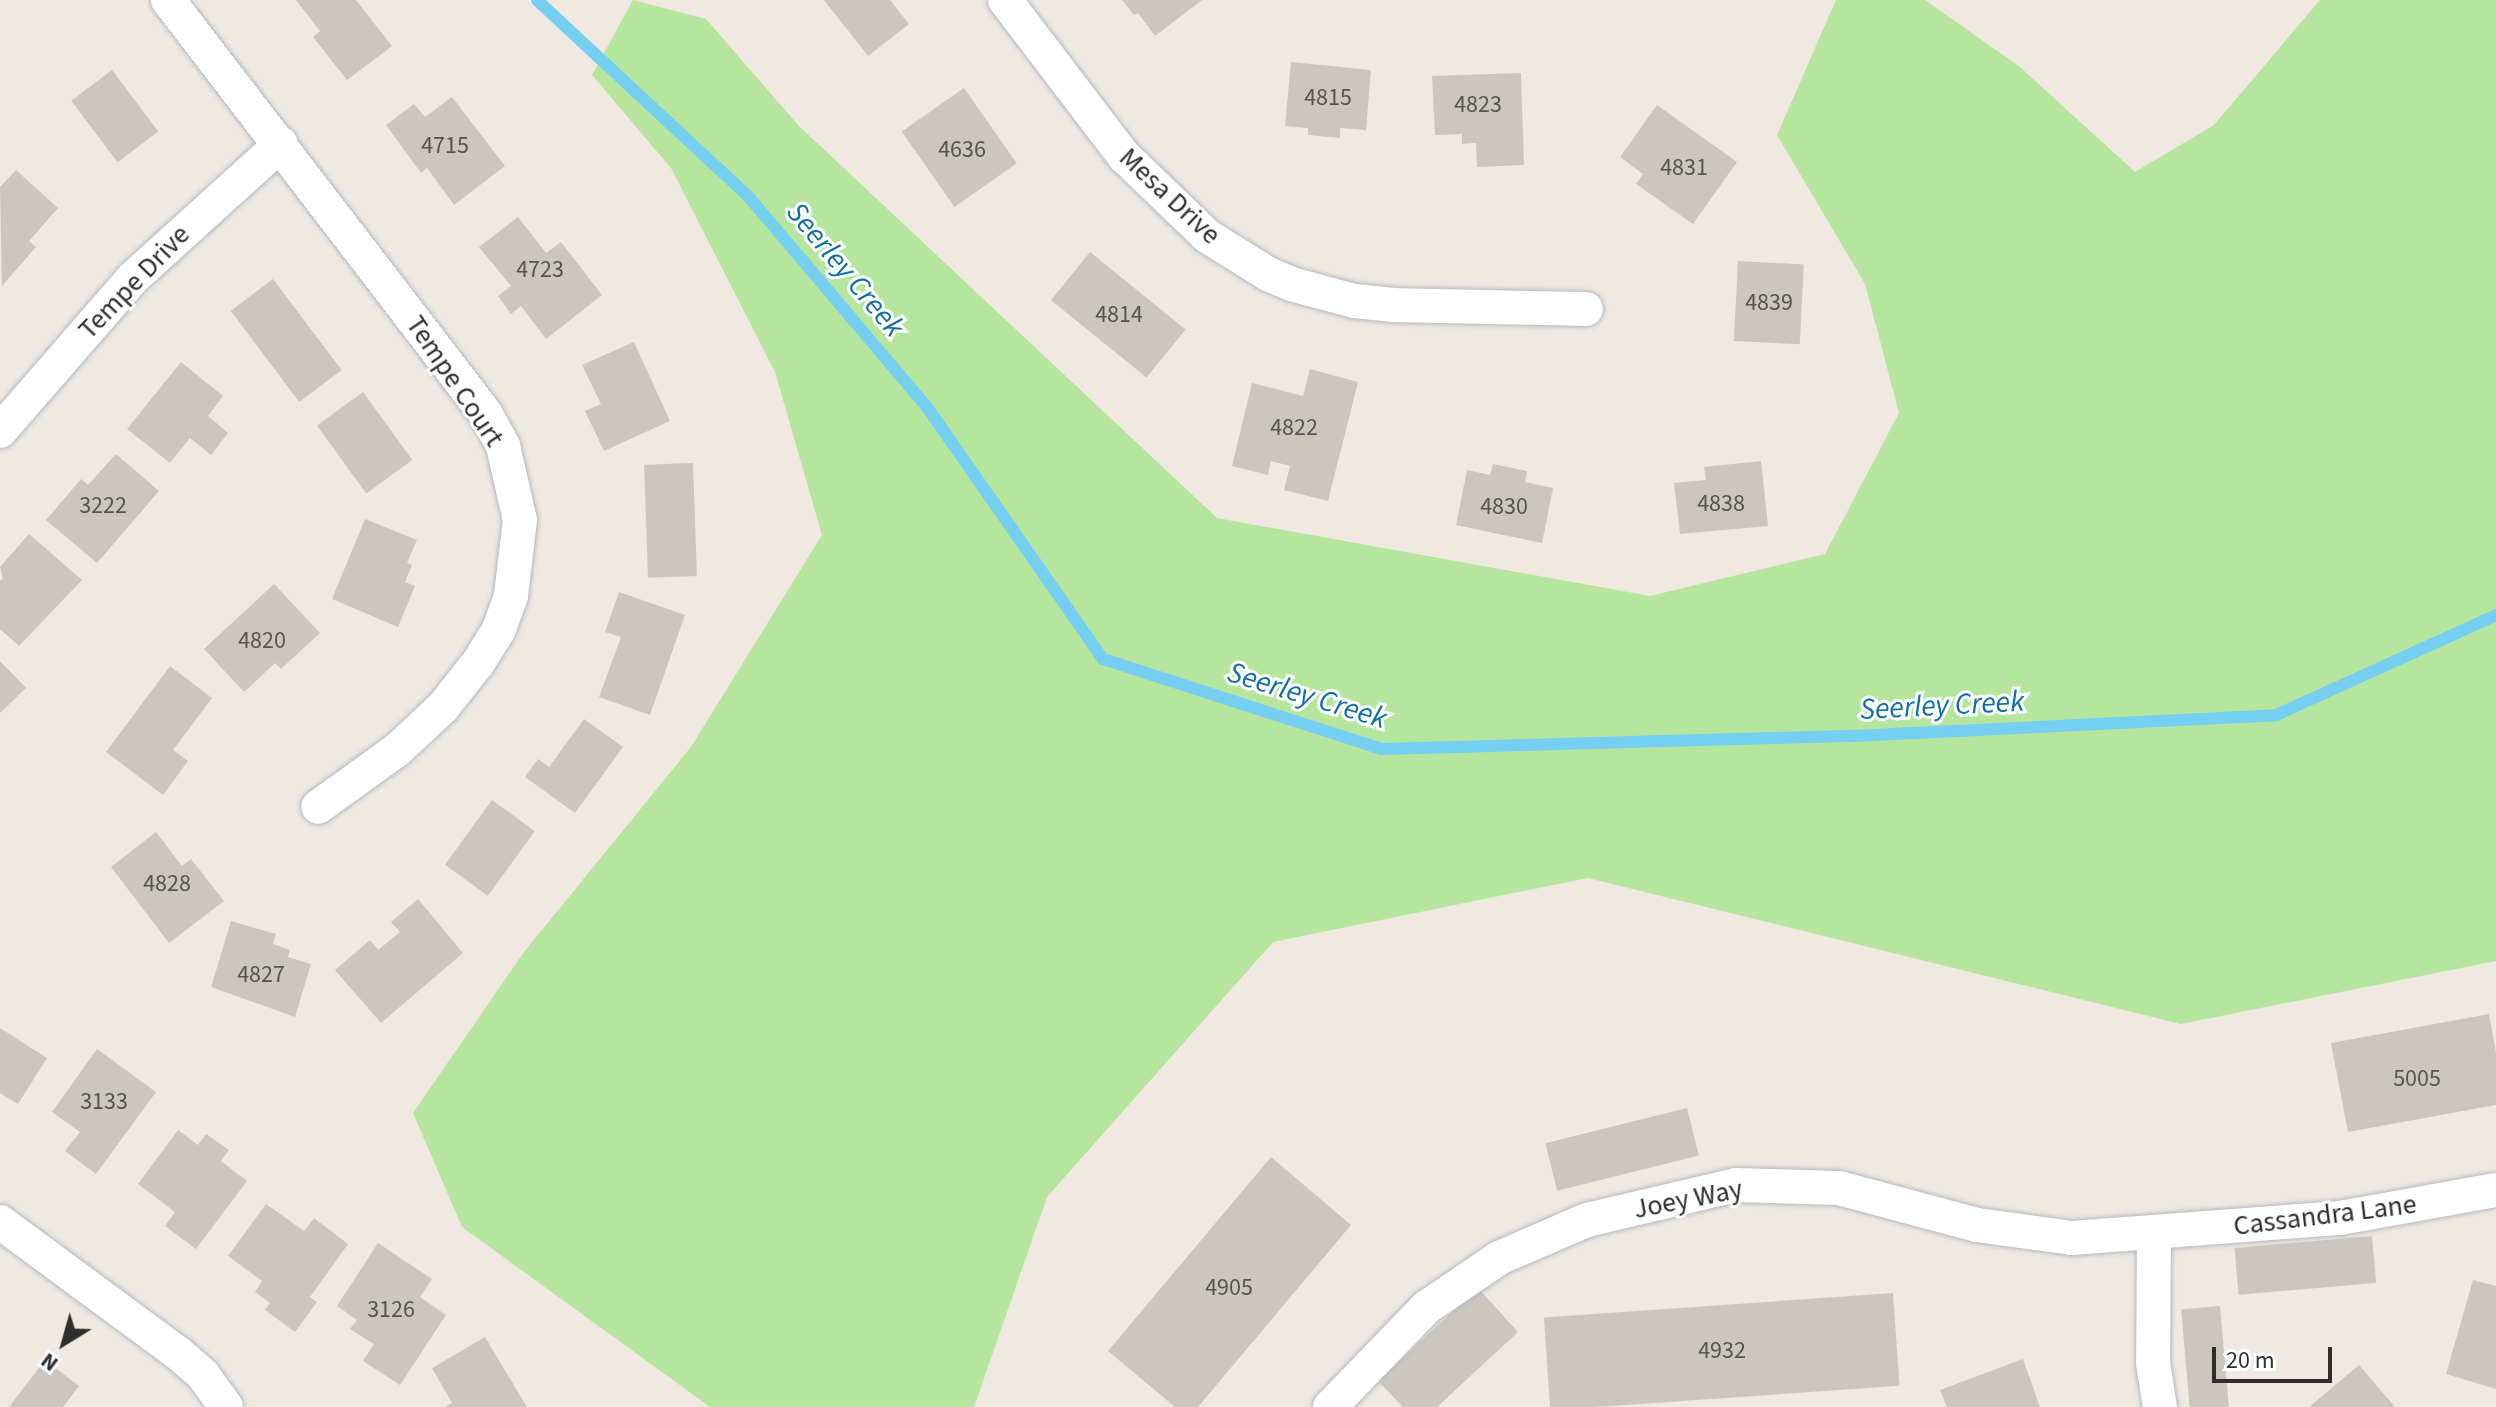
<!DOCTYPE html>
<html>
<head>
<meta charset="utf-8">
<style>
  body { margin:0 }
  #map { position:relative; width:2496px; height:1407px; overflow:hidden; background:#efe9e1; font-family:"Source Sans 3",sans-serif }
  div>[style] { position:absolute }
  .green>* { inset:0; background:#b6e59e }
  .stream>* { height:12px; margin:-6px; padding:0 6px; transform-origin:6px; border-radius:6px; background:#75cff0 }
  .building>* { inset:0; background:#cbc7bf; transform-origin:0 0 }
  .roads { filter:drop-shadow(0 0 2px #b4b7c1) drop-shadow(0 0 2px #b4b7c1) }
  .minor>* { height:34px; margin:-17px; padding:0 17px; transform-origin:17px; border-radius:17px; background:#fff }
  span { translate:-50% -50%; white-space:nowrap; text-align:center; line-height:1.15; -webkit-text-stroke:6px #fff; paint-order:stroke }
  .number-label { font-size:24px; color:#555452 }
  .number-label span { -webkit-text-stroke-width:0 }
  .street-label { font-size:28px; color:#2e2e2e }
  .water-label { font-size:30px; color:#0d6fa3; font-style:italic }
  .north { position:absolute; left:24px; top:1303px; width:80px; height:80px; -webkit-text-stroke:6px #fff; paint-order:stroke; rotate:217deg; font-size:22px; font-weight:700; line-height:32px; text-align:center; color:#2e2e2e }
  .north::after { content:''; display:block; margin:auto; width:28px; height:36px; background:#2e2e2e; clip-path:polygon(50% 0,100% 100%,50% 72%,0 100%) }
  .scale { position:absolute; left:2212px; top:1347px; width:120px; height:36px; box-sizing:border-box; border:4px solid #2e2e2e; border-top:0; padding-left:10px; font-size:24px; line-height:28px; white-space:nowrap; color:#2e2e2e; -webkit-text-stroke:6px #fff; paint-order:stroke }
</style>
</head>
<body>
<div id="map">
  <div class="green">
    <i style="clip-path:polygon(633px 0,706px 19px,799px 126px,1217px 518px,1650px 596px,1825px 554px,1899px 413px,1865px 284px,1777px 135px,1836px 0,1925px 0,2020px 67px,2135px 172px,2214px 125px,2320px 0,2496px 0,2496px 961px,2181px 1024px,1588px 878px,1273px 942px,1047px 1197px,974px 1407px,710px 1407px,462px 1227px,413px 1113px,524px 952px,691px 747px,822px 535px,775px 372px,671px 168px,592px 75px)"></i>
  </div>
  <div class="stream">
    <i style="left:537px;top:0;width:288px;rotate:42.9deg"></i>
    <i style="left:748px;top:196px;width:277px;rotate:49.7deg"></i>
    <i style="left:927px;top:407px;width:307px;rotate:55.1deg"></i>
    <i style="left:1103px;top:659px;width:292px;rotate:17.9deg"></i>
    <i style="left:1381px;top:749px;width:472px;rotate:-1.6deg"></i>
    <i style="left:1853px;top:736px;width:424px;rotate:-2.8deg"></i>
    <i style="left:2276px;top:715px;width:242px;rotate:-24.4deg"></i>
  </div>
  <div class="building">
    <i style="clip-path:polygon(296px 0,356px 0,392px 46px,347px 80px,313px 37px,320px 31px)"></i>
    <i style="clip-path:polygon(824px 0,890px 0,909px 24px,868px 56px)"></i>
    <i style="clip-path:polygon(1122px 0,1202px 0,1155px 36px,1138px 13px,1134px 15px)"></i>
    <i style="clip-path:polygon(1291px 62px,1371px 70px,1366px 130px,1340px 128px,1340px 138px,1308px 135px,1308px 128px,1285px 126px)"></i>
    <i style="left:112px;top:70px;width:77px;height:51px;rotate:53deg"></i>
    <i style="clip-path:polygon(1521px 73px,1524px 165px,1477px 167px,1476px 143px,1462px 144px,1462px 134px,1435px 135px,1432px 76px)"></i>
    <i style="left:964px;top:88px;width:92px;height:76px;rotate:55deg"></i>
    <i style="clip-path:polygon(452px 97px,505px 166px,454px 205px,427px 168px,421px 173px,386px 125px,414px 104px,425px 117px)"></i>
    <i style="clip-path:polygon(1657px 105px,1737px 162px,1693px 224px,1636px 184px,1643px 174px,1620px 157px)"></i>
    <i style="clip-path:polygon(16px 170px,58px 208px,29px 241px,36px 247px,2px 286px,0 187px)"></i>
    <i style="clip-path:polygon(518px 217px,546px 253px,561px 242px,602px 295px,546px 339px,521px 306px,511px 314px,498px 296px,511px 286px,479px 247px)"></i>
    <i style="left:1090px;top:252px;width:123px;height:62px;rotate:39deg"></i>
    <i style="left:1738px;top:261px;width:66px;height:80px;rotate:3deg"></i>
    <i style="left:273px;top:279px;width:114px;height:53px;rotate:53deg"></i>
    <i style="clip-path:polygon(634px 342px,670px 421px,604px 451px,585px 411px,601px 404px,582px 365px)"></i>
    <i style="clip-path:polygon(181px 362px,223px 396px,208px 416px,228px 433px,211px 455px,190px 438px,170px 463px,127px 429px)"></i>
    <i style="clip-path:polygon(1310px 369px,1358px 382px,1328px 501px,1284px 490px,1290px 466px,1271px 461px,1268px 475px,1232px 466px,1252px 383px,1303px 396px)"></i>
    <i style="left:363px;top:392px;width:84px;height:57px;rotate:54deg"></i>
    <i style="clip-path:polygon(116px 454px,159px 491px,97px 563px,46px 520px,81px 479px,88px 485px)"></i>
    <i style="clip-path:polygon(1761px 461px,1768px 526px,1680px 534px,1674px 483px,1706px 480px,1704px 467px)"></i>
    <i style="left:693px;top:463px;width:113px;height:49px;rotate:88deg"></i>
    <i style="clip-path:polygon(1493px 464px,1527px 471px,1525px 482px,1553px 488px,1542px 543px,1456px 525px,1467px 470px,1490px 475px)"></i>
    <i style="clip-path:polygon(365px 519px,417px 540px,407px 563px,412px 565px,405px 582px,415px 586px,398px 627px,332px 599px)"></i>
    <i style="clip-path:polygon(29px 534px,82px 580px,19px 646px,0 629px,0 581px,3px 578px,0 567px)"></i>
    <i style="clip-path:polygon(274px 584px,320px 633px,281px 669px,275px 663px,244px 692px,204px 649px)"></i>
    <i style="clip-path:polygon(619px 592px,685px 615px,650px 715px,599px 697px,621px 637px,605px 632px)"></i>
    <i style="clip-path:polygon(0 661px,26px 688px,0 713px)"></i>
    <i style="clip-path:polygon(170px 666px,212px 698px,173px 750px,188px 761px,163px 795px,106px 752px)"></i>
    <i style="clip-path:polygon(584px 719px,623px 747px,575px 813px,525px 777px,538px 759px,549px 767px)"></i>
    <i style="left:492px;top:800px;width:53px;height:80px;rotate:36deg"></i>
    <i style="clip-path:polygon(156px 832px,182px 866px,191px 859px,224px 901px,169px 943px,111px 867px)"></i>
    <i style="clip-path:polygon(418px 899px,463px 953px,381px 1023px,335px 970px,370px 940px,378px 950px,400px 932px,391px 922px)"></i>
    <i style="clip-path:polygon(231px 921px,276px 934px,273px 944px,290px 950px,288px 957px,311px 964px,295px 1017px,211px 987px)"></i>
    <i style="clip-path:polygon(2489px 1014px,2496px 1053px,2496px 1105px,2348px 1132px,2331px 1043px)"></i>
    <i style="clip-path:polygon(0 1028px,47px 1058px,18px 1104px,0 1093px)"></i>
    <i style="clip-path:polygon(97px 1049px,156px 1092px,96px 1174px,65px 1151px,80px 1132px,52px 1112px)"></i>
    <i style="left:1687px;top:1108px;width:49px;height:146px;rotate:76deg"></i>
    <i style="clip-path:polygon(178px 1130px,198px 1145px,206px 1134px,229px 1150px,221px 1161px,247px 1181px,196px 1249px,165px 1226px,175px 1212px,138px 1184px)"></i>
    <i style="clip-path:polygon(1271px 1157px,1351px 1225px,1198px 1407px,1175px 1407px,1108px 1351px)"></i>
    <i style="clip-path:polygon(266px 1204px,304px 1231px,314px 1218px,348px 1244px,310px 1297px,317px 1302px,295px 1332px,265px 1310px,270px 1303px,255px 1292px,262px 1281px,228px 1256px)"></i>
    <i style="left:2372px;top:1236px;width:47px;height:138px;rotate:85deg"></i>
    <i style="clip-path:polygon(378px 1243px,432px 1279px,420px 1297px,446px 1315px,400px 1385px,363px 1361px,374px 1344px,350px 1329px,357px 1320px,337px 1306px)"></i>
    <i style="clip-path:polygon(2473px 1280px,2496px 1286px,2496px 1389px,2446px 1374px)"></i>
    <i style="clip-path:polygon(1478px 1288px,1518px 1332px,1437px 1407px,1403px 1407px,1378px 1381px)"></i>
    <i style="left:1893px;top:1293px;width:93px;height:350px;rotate:86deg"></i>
    <i style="left:2220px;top:1306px;width:101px;height:39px;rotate:85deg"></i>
    <i style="clip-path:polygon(485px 1337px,527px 1407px,445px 1407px,452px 1403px,432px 1368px)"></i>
    <i style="clip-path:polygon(2023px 1359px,2040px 1407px,1947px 1407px,1940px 1390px)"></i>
    <i style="clip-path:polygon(45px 1360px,79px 1386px,63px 1407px,9px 1407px)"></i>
    <i style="clip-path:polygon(2359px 1365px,2395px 1407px,2309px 1407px)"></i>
  </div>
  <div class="roads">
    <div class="minor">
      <i style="left:168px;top:0;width:521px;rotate:52.49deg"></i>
      <i style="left:485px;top:413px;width:38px;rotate:61deg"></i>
      <i style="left:503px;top:446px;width:76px;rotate:77.1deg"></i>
      <i style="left:520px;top:520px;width:77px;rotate:96.8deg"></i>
      <i style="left:511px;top:596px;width:37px;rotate:110deg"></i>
      <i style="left:498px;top:631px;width:39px;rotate:122deg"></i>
      <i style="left:477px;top:664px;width:55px;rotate:128.3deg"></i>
      <i style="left:443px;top:707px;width:63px;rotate:136.9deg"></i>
      <i style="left:397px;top:750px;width:97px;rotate:144.2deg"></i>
      <i style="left:1005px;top:0;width:196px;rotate:52.7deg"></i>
      <i style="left:1124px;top:156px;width:115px;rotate:43.9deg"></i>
      <i style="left:1207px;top:236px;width:72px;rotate:31.9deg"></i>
      <i style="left:1268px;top:274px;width:25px;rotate:23deg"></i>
      <i style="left:1291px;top:284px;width:65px;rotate:15.1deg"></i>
      <i style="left:1354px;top:301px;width:40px;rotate:5.7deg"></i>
      <i style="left:1394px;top:305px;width:192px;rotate:1.2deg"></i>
      <i style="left:0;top:431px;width:201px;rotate:-49deg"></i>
      <i style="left:132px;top:279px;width:201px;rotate:-42.2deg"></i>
      <i style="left:0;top:1222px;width:221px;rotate:36.4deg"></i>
      <i style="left:178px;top:1353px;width:33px;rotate:41deg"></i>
      <i style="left:203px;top:1375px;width:39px;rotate:54deg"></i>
      <i style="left:2154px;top:1234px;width:129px;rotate:90.4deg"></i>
      <i style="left:2153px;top:1363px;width:45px;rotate:81deg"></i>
      <i style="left:1330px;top:1407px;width:139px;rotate:-45.9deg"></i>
      <i style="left:1427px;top:1307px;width:87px;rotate:-34.2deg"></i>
      <i style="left:1499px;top:1258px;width:96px;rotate:-23.4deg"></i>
      <i style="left:1587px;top:1220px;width:153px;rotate:-13.2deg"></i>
      <i style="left:1736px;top:1185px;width:103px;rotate:1.7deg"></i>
      <i style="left:1839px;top:1188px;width:143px;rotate:15deg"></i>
      <i style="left:1977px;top:1225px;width:96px;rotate:7.8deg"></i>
      <i style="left:2072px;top:1238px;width:269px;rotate:-4.3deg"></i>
      <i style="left:2340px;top:1218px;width:158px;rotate:-10.2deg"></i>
    </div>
  </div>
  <div class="number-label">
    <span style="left:1328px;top:98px">4815</span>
    <span style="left:1478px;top:105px">4823</span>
    <span style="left:445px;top:146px">4715</span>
    <span style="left:962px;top:150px">4636</span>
    <span style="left:1684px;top:168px">4831</span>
    <span style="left:540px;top:270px">4723</span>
    <span style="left:1769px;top:303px">4839</span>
    <span style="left:1119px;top:315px">4814</span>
    <span style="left:1294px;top:428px">4822</span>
    <span style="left:1721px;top:504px">4838</span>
    <span style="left:103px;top:506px">3222</span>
    <span style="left:1504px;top:507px">4830</span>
    <span style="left:262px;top:641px">4820</span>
    <span style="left:167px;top:884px">4828</span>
    <span style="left:261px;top:975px">4827</span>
    <span style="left:2417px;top:1079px">5005</span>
    <span style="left:104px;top:1102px">3133</span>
    <span style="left:1229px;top:1288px">4905</span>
    <span style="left:391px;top:1310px">3126</span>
    <span style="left:1722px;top:1351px">4932</span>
  </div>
  <div class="street-label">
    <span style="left:1170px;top:196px;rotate:43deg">Mesa Drive</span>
    <span style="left:134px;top:282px;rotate:-46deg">Tempe Drive</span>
    <span style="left:455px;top:381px;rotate:56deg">Tempe Court</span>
    <span style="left:1688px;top:1199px;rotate:-11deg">Joey Way</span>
    <span style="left:2325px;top:1215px;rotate:-7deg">Cassandra Lane</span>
  </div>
  <div class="water-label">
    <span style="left:845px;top:270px;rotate:50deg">Seerley Creek</span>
    <span style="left:1307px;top:696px;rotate:17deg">Seerley Creek</span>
    <span style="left:1942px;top:706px;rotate:-3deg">Seerley Creek</span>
  </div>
  <div class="north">N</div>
  <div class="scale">20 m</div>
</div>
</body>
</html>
